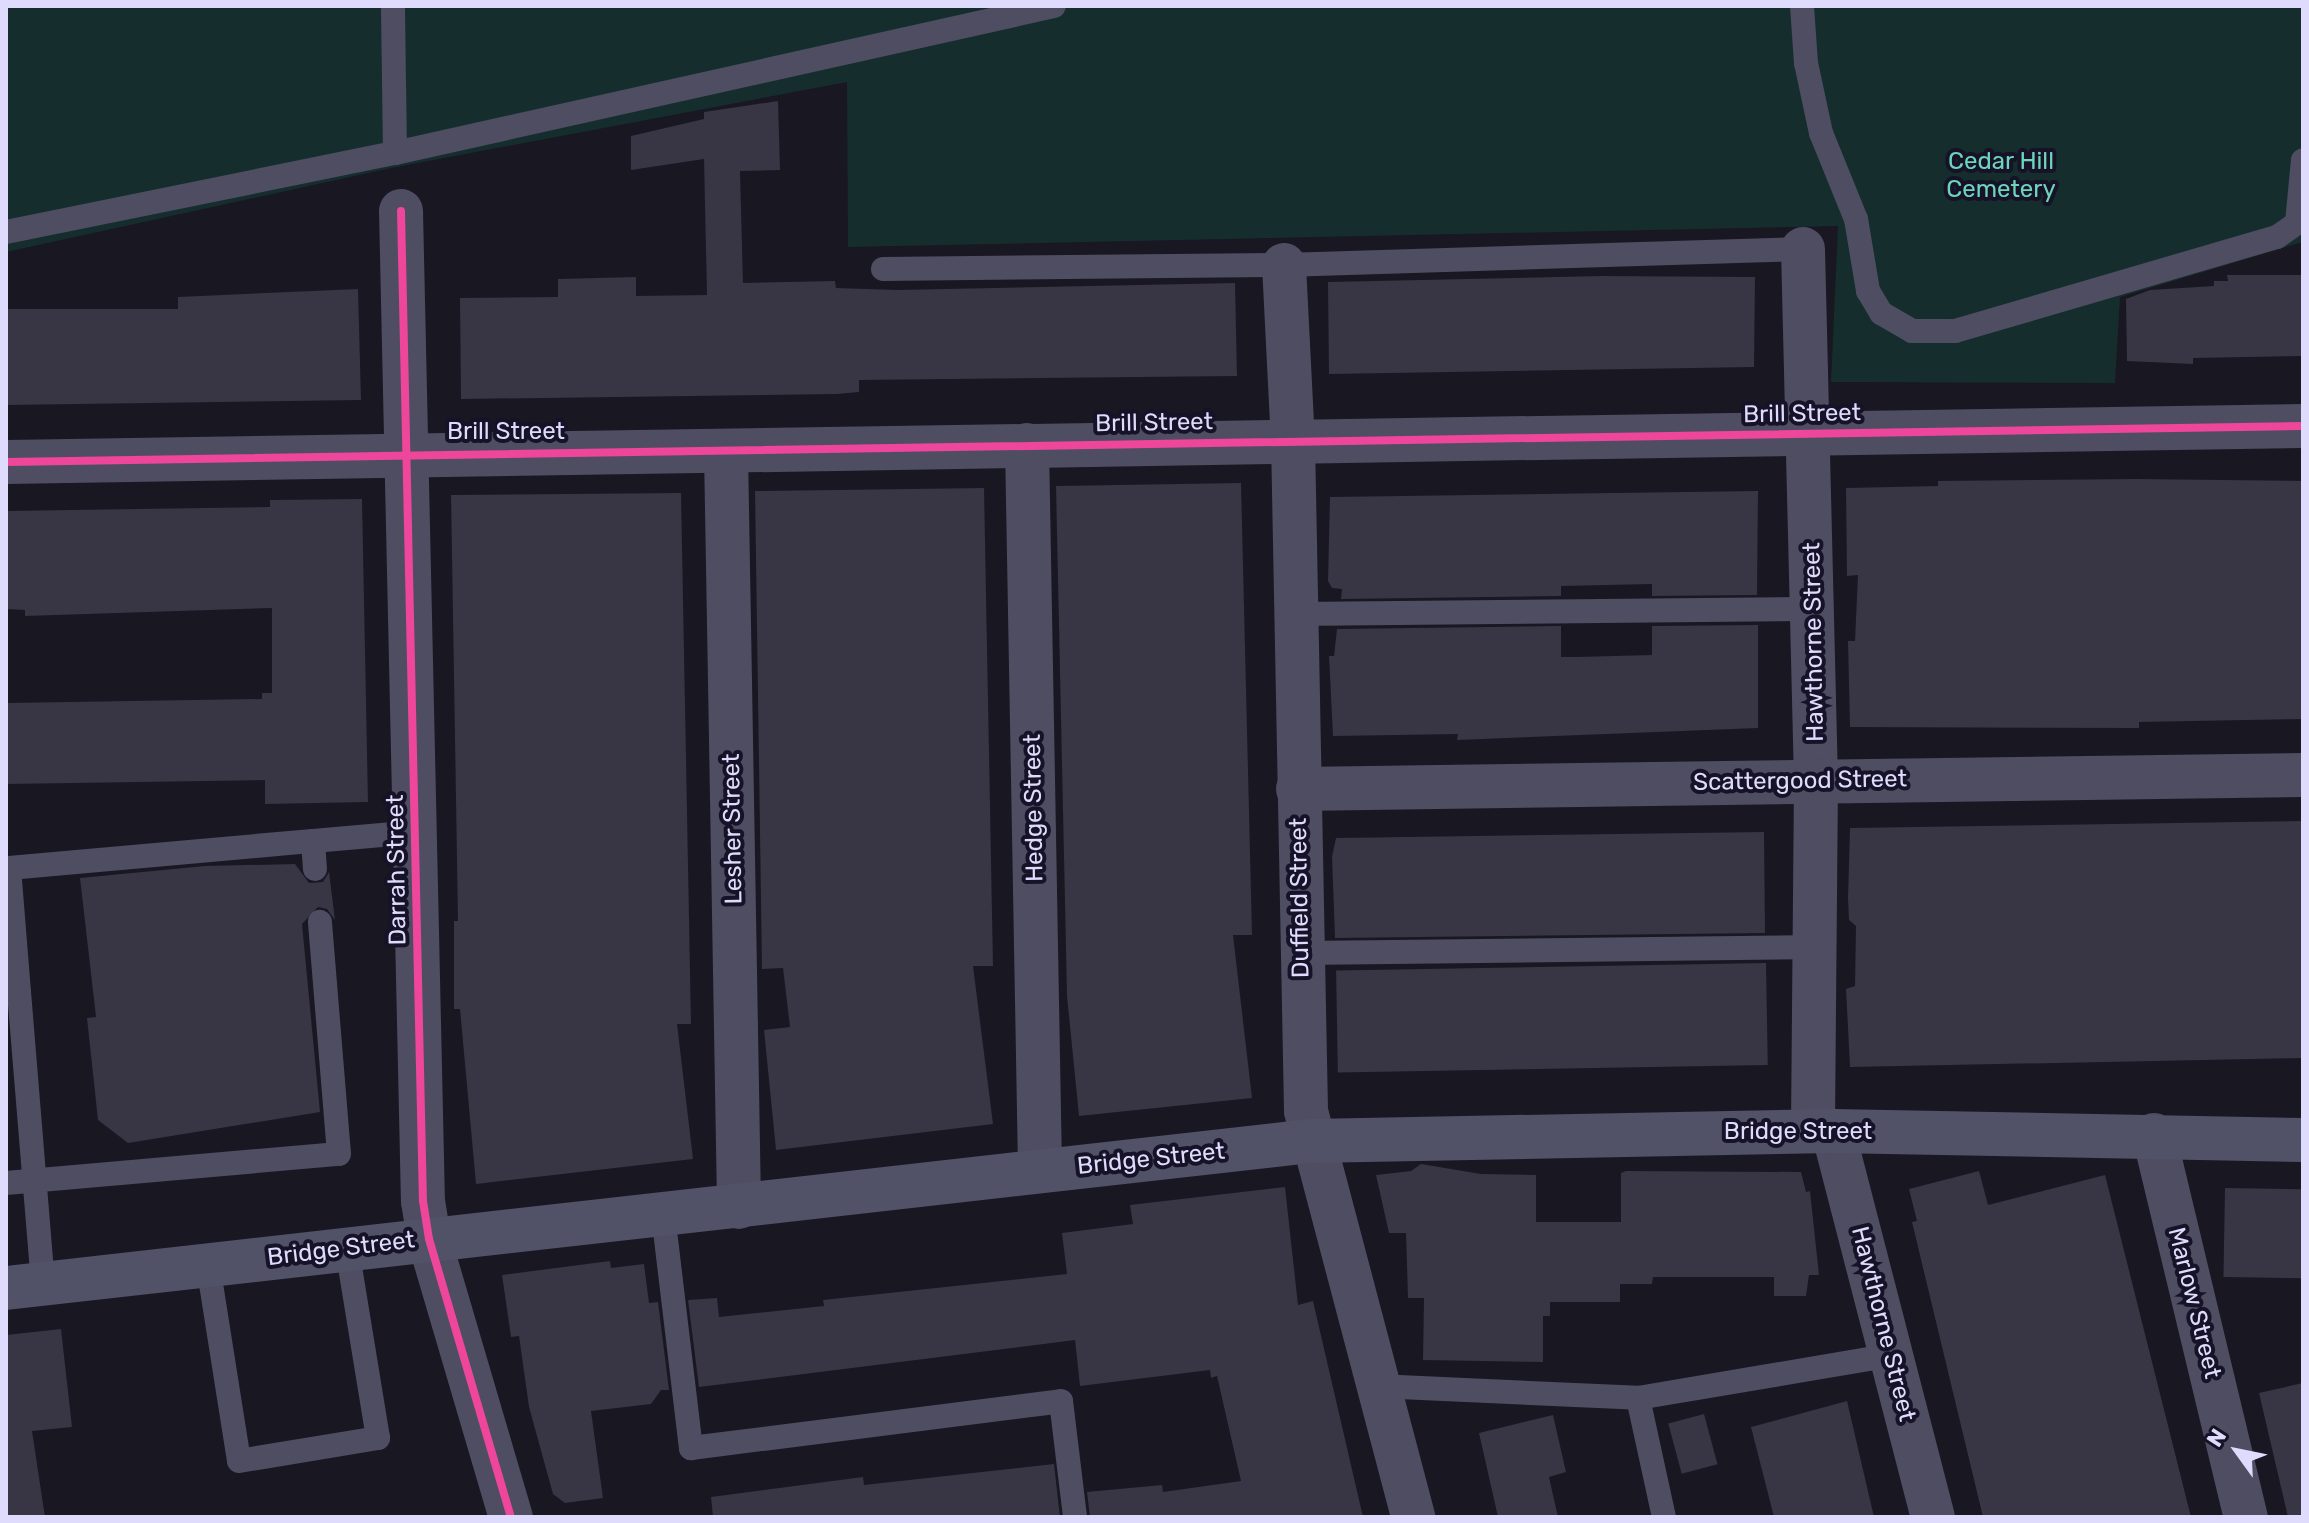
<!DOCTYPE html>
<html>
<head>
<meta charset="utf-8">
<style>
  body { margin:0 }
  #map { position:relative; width:2309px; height:1523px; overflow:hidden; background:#191722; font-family:Rubik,sans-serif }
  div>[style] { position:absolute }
  .green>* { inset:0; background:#162d2d }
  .building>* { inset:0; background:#383544; transform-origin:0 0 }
  .lane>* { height:24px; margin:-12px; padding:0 12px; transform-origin:12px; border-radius:12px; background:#4e4d62 }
  .street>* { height:44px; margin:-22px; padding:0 22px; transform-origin:22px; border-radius:22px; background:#4e4d62 }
  .secondary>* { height:44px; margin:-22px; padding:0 22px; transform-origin:22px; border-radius:22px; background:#515167 }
  .cycleway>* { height:8px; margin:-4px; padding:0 4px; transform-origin:4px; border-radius:4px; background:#ed469a }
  span { translate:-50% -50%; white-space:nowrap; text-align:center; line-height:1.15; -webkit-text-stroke:8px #161227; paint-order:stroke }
  .park-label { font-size:24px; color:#6dd5bb }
  .street-label { font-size:24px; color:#dfdbfc }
  .frame { position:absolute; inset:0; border:8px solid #dfdbfc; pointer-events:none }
  .north { position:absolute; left:2197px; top:1411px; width:80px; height:80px; -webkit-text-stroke:6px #161227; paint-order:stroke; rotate:303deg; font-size:22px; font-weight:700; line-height:32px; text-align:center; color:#dfdbfc }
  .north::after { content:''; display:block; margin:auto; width:28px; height:36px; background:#dfdbfc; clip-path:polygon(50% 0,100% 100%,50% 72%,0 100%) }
</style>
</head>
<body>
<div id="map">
  <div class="green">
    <i style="clip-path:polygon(6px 6px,2303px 6px,2303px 242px,2120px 297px,2115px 383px,1831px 382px,1838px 226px,848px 247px,847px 82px,391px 168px,6px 252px)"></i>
  </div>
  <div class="building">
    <i style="clip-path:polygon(778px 101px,780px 170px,740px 171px,743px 283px,835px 281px,836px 288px,897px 290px,1235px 283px,1237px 376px,859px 380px,859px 392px,837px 394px,461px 399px,460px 298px,558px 297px,558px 279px,636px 277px,636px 296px,707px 295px,704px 159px,631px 170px,631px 136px,704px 119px,704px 112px)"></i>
    <i style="clip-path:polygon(2227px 275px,2303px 275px,2303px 356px,2193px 358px,2193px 364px,2127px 361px,2126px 299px,2150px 290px,2214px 286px,2214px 281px,2228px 281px)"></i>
    <i style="clip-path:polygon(1601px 276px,1755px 277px,1754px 367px,1329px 374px,1328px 282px)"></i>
    <i style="clip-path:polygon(358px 289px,361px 400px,6px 405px,6px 309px,178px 309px,178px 297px)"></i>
    <i style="clip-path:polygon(2136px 479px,2303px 481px,2303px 719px,2139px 722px,2139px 728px,1850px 727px,1848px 641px,1855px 641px,1858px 575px,1847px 576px,1846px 488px,1938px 486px,1938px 481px)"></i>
    <i style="clip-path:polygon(1241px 483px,1252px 935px,1233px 935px,1252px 1098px,1079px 1116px,1067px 996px,1056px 486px)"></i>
    <i style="clip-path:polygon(984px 488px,993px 966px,973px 966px,993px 1124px,776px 1150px,764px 1030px,790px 1027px,783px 968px,762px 969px,755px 491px)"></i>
    <i style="clip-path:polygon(1758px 491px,1757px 595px,1652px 596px,1652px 584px,1561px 586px,1561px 596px,1341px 599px,1342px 589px,1332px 588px,1328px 581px,1330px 497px)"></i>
    <i style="clip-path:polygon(681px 493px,691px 1024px,677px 1024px,693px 1159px,476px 1184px,460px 1009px,454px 1009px,454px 921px,458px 921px,451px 495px)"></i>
    <i style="clip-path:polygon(362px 499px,368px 802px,265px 804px,265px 780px,6px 784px,6px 703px,262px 699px,262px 693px,272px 693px,272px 608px,25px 616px,25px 610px,6px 609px,6px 511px,270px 507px,270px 500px)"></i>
    <i style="clip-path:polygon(1758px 625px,1758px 728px,1457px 740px,1458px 734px,1333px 736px,1329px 656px,1334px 656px,1337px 629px,1561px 626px,1561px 657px,1576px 657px,1652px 655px,1652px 626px)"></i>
    <i style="clip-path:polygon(2303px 821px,2303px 1058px,1850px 1067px,1846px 989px,1855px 986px,1856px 926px,1849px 920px,1848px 898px,1850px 828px)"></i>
    <i style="clip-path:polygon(1764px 832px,1765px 933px,1335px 938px,1332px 857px,1336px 838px)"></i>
    <i style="clip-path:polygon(295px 864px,309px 883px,323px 882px,329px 872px,335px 920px,327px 909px,318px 907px,302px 924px,320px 1112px,128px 1143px,98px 1120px,87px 1018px,96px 1017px,80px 878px,205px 866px)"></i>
    <i style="left:1766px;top:963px;width:102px;height:430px;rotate:89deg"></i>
    <i style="clip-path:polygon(1421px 1164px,1481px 1174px,1536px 1175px,1536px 1222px,1621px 1222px,1621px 1173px,1626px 1171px,1801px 1172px,1806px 1192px,1810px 1191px,1819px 1275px,1809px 1275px,1806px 1296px,1774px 1296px,1774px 1277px,1653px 1277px,1652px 1284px,1620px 1284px,1620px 1302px,1550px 1302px,1550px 1316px,1543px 1316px,1543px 1362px,1423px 1360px,1424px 1298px,1408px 1298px,1406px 1233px,1389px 1233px,1376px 1175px,1411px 1171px)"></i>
    <i style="clip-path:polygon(1979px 1171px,1988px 1205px,2105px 1175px,2191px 1517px,1983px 1517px,1912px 1222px,1917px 1221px,1909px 1189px)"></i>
    <i style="clip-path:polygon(1285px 1187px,1298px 1305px,1313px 1301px,1363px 1517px,1090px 1517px,1087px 1492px,1162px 1485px,1163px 1492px,1241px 1481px,1217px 1376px,1211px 1378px,1210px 1370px,1080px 1386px,1075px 1340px,699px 1387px,688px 1300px,717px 1298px,719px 1317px,824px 1306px,823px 1300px,1067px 1274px,1062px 1233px,1133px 1224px,1130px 1205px)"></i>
    <i style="left:2225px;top:1188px;width:78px;height:89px;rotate:1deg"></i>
    <i style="clip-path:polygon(610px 1261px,611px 1268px,644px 1264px,649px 1303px,658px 1302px,669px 1390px,661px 1390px,651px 1404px,591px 1411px,603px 1498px,565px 1503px,553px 1494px,529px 1407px,519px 1336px,511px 1337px,502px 1275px)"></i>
    <i style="clip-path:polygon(61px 1329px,72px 1427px,32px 1431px,45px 1517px,6px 1517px,6px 1335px)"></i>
    <i style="clip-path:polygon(2303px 1383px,2303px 1517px,2288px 1517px,2259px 1393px)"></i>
    <i style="clip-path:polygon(1847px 1401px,1874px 1517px,1774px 1517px,1751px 1427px)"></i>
    <i style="left:1704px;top:1414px;width:52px;height:37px;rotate:75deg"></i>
    <i style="clip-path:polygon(1553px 1415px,1566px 1472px,1549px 1477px,1558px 1517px,1498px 1517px,1479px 1433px)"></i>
    <i style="clip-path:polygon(1054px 1464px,1060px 1517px,713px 1517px,711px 1497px,863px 1477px,864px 1485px)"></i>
  </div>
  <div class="lane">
    <i style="left:1802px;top:6px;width:57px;rotate:86deg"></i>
    <i style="left:1806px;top:63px;width:72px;rotate:77.9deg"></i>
    <i style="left:1821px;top:133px;width:93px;rotate:67.9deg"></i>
    <i style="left:1856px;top:219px;width:73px;rotate:80.5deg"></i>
    <i style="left:1868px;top:291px;width:26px;rotate:59deg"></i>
    <i style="left:1881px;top:313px;width:36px;rotate:30deg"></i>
    <i style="left:1912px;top:331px;width:43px"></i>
    <i style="left:1955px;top:331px;width:335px;rotate:-16.3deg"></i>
    <i style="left:2277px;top:237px;width:24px;rotate:-35deg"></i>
    <i style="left:2297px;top:223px;width:63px;rotate:-84.6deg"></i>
    <i style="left:395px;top:153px;width:675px;rotate:-12.57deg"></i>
    <i style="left:6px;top:232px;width:397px;rotate:-11.5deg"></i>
    <i style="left:395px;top:153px;width:147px;rotate:-90.8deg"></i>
    <i style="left:883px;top:269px;width:401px;rotate:-0.6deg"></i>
    <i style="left:1284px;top:265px;width:519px;rotate:-1.77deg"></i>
    <i style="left:1295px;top:614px;width:518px;rotate:-0.55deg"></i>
    <i style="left:313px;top:841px;width:103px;rotate:-5deg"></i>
    <i style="left:1302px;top:953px;width:515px;rotate:-0.67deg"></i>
    <i style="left:19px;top:992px;width:124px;rotate:-94.6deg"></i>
    <i style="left:9px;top:868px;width:305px;rotate:-5.1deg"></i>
    <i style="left:313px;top:841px;width:28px;rotate:86deg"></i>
    <i style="left:6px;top:993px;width:13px;rotate:-4deg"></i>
    <i style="left:19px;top:992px;width:293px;rotate:85.3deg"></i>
    <i style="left:6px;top:1183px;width:334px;rotate:-5deg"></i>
    <i style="left:339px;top:1154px;width:233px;rotate:-94.7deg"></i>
    <i style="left:663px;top:1214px;width:236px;rotate:83.2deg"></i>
    <i style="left:691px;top:1448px;width:373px;rotate:-7.2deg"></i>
    <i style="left:1061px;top:1401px;width:117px;rotate:83.1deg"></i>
    <i style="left:208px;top:1265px;width:198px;rotate:81deg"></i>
    <i style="left:239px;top:1461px;width:141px;rotate:-9.4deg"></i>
    <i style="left:378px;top:1438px;width:193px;rotate:-99.3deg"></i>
    <i style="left:1377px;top:1386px;width:261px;rotate:2.6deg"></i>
    <i style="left:1638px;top:1398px;width:122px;rotate:77.7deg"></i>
    <i style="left:1638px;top:1398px;width:257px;rotate:-9.6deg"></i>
  </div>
  <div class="street">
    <i style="left:401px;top:211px;width:990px;rotate:88.73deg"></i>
    <i style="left:423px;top:1201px;width:38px;rotate:81deg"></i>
    <i style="left:429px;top:1239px;width:290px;rotate:73.6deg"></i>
    <i style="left:1803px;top:249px;width:532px;rotate:88.6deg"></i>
    <i style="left:1816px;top:781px;width:350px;rotate:90.5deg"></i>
    <i style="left:1284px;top:265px;width:175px;rotate:87.1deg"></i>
    <i style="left:1293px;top:440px;width:671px;rotate:88.89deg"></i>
    <i style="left:1306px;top:1111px;width:420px;rotate:75.2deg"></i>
    <i style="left:1027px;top:445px;width:726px;rotate:88.97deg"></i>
    <i style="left:726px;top:451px;width:756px;rotate:89.01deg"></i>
    <i style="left:6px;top:462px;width:2297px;rotate:-0.9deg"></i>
    <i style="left:1298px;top:789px;width:1005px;rotate:-0.8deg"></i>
    <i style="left:1833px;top:1131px;width:399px;rotate:75.5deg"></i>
    <i style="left:2154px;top:1135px;width:393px;rotate:76.5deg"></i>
  </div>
  <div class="secondary">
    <i style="left:6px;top:1288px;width:1313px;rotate:-6.43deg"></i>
    <i style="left:1311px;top:1141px;width:522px;rotate:-1.1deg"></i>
    <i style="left:1833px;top:1131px;width:470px;rotate:1.1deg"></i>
  </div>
  <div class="cycleway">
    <i style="left:401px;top:211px;width:990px;rotate:88.73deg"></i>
    <i style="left:423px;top:1201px;width:38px;rotate:81deg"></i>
    <i style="left:429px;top:1239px;width:290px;rotate:73.6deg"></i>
    <i style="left:6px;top:462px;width:2297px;rotate:-0.9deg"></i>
  </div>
  <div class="park-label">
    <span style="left:2001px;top:176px">Cedar Hill<br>Cemetery</span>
  </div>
  <div class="street-label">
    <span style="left:1802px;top:414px;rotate:-1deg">Brill Street</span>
    <span style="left:1154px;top:423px;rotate:-1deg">Brill Street</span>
    <span style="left:506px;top:432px">Brill Street</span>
    <span style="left:1814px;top:642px;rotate:-91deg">Hawthorne Street</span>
    <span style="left:1800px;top:781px;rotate:-1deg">Scattergood Street</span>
    <span style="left:1034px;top:808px;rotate:-91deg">Hedge Street</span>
    <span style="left:733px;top:829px;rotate:-91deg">Lesher Street</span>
    <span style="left:397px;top:870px;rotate:-91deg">Darrah Street</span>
    <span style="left:1300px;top:898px;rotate:-91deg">Duffield Street</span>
    <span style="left:1798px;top:1132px">Bridge Street</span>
    <span style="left:1151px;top:1159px;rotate:-6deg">Bridge Street</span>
    <span style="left:341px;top:1249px;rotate:-7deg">Bridge Street</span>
    <span style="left:2194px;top:1303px;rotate:76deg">Marlow Street</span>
    <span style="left:1883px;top:1324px;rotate:76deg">Hawthorne Street</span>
  </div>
  <div class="frame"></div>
  <div class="north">N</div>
</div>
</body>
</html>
